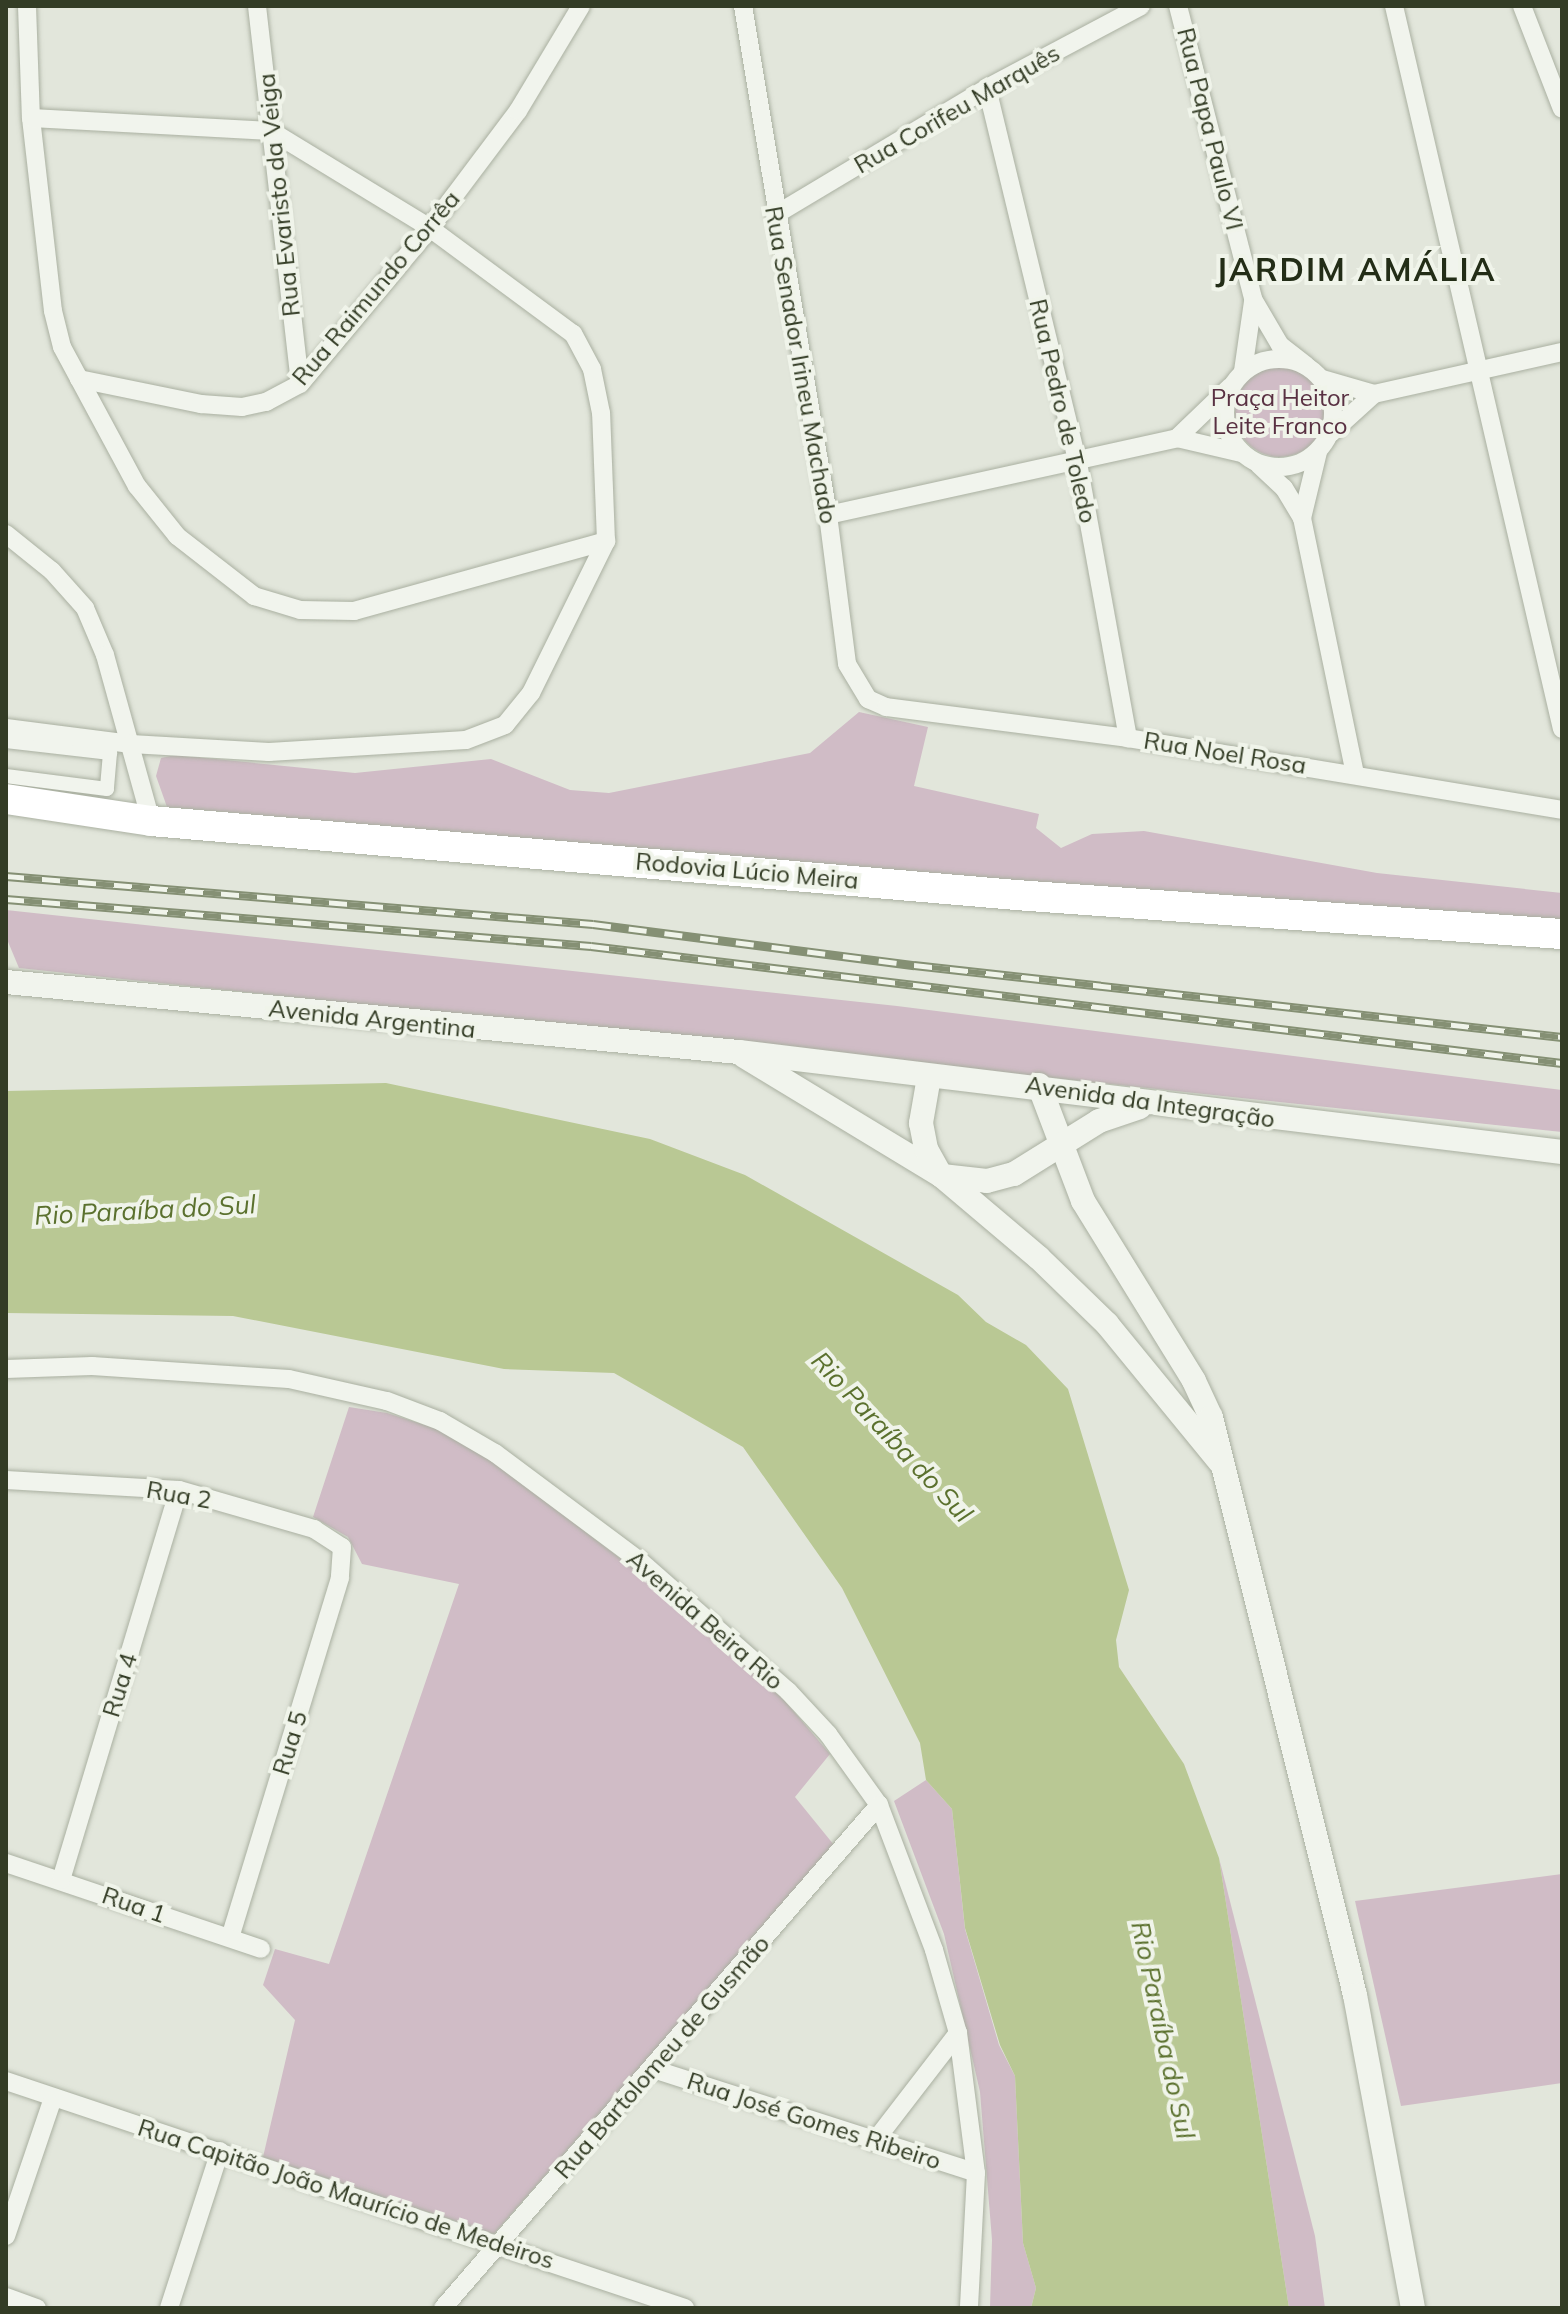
<!DOCTYPE html>
<html>
<head>
<meta charset="utf-8">
<style>
  body { margin:0 }
  #map { position:relative; width:1568px; height:2314px; overflow:hidden; background:#e2e6db; font-family:Mulish,sans-serif }
  div>[style] { position:absolute }
  .green>* { inset:0; background:#d0bcc6 }
  .round { border-radius:50% }
  .water>* { inset:0; background:#b9c894 }
  .roads { filter:drop-shadow(0 0 2px #aab0a1) drop-shadow(0 0 2px #aab0a1) }
  .pedestrian>* { height:14px; margin:-7px; padding:0 7px; transform-origin:7px; border-radius:7px; background:#f1f4ed }
  .minor>* { height:18px; margin:-9px; padding:0 9px; transform-origin:9px; border-radius:9px; background:#f1f4ed }
  .minor>.ring { margin:-9px; padding:0; box-sizing:content-box; background:none; border:18px solid #f1f4ed; border-radius:50% }
  .tertiary>* { height:24px; margin:-12px; padding:0 12px; transform-origin:12px; border-radius:12px; background:#f1f4ed }
  .primary>* { height:30px; margin:-15px; padding:0 15px; transform-origin:15px; border-radius:15px; background:#fff }
  .rail>* { height:9px; margin-top:-4.5px; transform-origin:0; background:repeating-linear-gradient(90deg,#f0f4ea 0 18px,#859074 0 36px); box-sizing:border-box; border-block:2px solid #859074 }
  span { translate:-50% -50%; white-space:nowrap; text-align:center; line-height:1.15; -webkit-text-stroke:8px #f0f4ea; paint-order:stroke }
  .street-label { font-size:24px; color:#333c25 }
  .park-label { font-size:24px; color:#593142 }
  .water-label { font-size:26px; color:#5b712e; font-style:italic }
  .district-label { font-size:32px; color:#232d17; font-weight:700; letter-spacing:2px }
  .frame { position:absolute; inset:0; border:8px solid #333c25; pointer-events:none }
</style>
</head>
<body>
<div id="map">
  <div class="green">
    <i class="round" style="left:1235px;top:367px;width:90px;height:90px"></i>
    <i style="clip-path:polygon(859px 712px,928px 727px,914px 786px,1039px 814px,1036px 828px,1061px 848px,1092px 834px,1144px 831px,1377px 873px,1562px 893px,1562px 923px,1122px 891px,167px 807px,156px 776px,161px 758px,175px 755px,355px 773px,491px 759px,570px 790px,609px 793px,810px 753px)"></i>
    <i style="clip-path:polygon(6px 910px,897px 1006px,1562px 1090px,1562px 1132px,19px 968px,6px 937px)"></i>
    <i style="clip-path:polygon(349px 1407px,387px 1413px,450px 1433px,505px 1470px,656px 1586px,784px 1700px,830px 1754px,795px 1797px,834px 1845px,494px 2234px,263px 2157px,295px 2020px,263px 1985px,275px 1949px,329px 1964px,459px 1584px,362px 1564px,348px 1537px,313px 1517px)"></i>
    <i style="clip-path:polygon(926px 1780px,952px 1809px,965px 1929px,999px 2045px,1015px 2076px,1023px 2243px,1036px 2288px,1031px 2308px,990px 2308px,992px 2240px,980px 2092px,944px 1934px,894px 1801px)"></i>
    <i style="clip-path:polygon(1219px 1858px,1315px 2236px,1325px 2308px,1289px 2308px)"></i>
    <i style="clip-path:polygon(1562px 1874px,1562px 2083px,1401px 2106px,1355px 1901px)"></i>
  </div>
  <div class="water">
    <i style="clip-path:polygon(386px 1083px,650px 1139px,745px 1175px,958px 1295px,986px 1322px,1026px 1345px,1068px 1389px,1129px 1590px,1116px 1640px,1119px 1667px,1184px 1764px,1219px 1858px,1289px 2308px,1031px 2308px,1036px 2288px,1023px 2243px,1015px 2076px,1000px 2045px,965px 1928px,952px 1809px,926px 1780px,920px 1743px,842px 1588px,743px 1447px,614px 1373px,504px 1369px,233px 1316px,6px 1313px,6px 1091px)"></i>
  </div>
  <div class="roads">
    <div class="pedestrian">
      <i style="left:6px;top:741px;width:105px;rotate:6.6deg"></i>
      <i style="left:110px;top:753px;width:36px;rotate:95deg"></i>
      <i style="left:107px;top:789px;width:102px;rotate:-172.7deg"></i>
    </div>
    <div class="minor">
      <i style="left:27px;top:6px;width:112px;rotate:88deg"></i>
      <i style="left:31px;top:118px;width:194px;rotate:83.5deg"></i>
      <i style="left:53px;top:311px;width:37px;rotate:76deg"></i>
      <i style="left:62px;top:347px;width:158px;rotate:61.7deg"></i>
      <i style="left:137px;top:486px;width:64px;rotate:51.3deg"></i>
      <i style="left:177px;top:536px;width:98px;rotate:37.9deg"></i>
      <i style="left:254px;top:596px;width:48px;rotate:16.9deg"></i>
      <i style="left:300px;top:610px;width:54px;rotate:1.1deg"></i>
      <i style="left:354px;top:611px;width:262px;rotate:-15.5deg"></i>
      <i style="left:257px;top:6px;width:380px;rotate:83.5deg"></i>
      <i style="left:743px;top:6px;width:516px;rotate:80.52deg"></i>
      <i style="left:828px;top:515px;width:150px;rotate:82.7deg"></i>
      <i style="left:847px;top:664px;width:41px;rotate:59deg"></i>
      <i style="left:868px;top:699px;width:20px;rotate:24deg"></i>
      <i style="left:886px;top:707px;width:244px;rotate:7.3deg"></i>
      <i style="left:1128px;top:738px;width:440px;rotate:9.4deg"></i>
      <i style="left:1178px;top:6px;width:302px;rotate:75.6deg"></i>
      <i style="left:1253px;top:299px;width:53px;rotate:59.6deg"></i>
      <i style="left:1280px;top:345px;width:33px;rotate:38deg"></i>
      <i style="left:1394px;top:6px;width:742px;rotate:76.92deg"></i>
      <i style="left:1522px;top:6px;width:110px;rotate:68.8deg"></i>
      <i style="left:987px;top:88px;width:386px;rotate:76.4deg"></i>
      <i style="left:1078px;top:463px;width:280px;rotate:79.7deg"></i>
      <i style="left:775px;top:215px;width:247px;rotate:-30.9deg"></i>
      <i style="left:987px;top:88px;width:174px;rotate:-28deg"></i>
      <i class="ring" style="left:1225px;top:359px;width:90px;height:90px"></i>
      <i style="left:1243px;top:371px;width:70px;rotate:-81.8deg"></i>
      <i style="left:79px;top:379px;width:125px;rotate:11.6deg"></i>
      <i style="left:201px;top:404px;width:41px;rotate:4.2deg"></i>
      <i style="left:242px;top:407px;width:25px;rotate:-12deg"></i>
      <i style="left:266px;top:402px;width:38px;rotate:-28deg"></i>
      <i style="left:300px;top:384px;width:203px;rotate:-50.2deg"></i>
      <i style="left:430px;top:228px;width:146px;rotate:-53.1deg"></i>
      <i style="left:518px;top:111px;width:122px;rotate:-59deg"></i>
      <i style="left:1322px;top:379px;width:54px;rotate:16.1deg"></i>
      <i style="left:1331px;top:433px;width:58px;rotate:-42.2deg"></i>
      <i style="left:1374px;top:394px;width:193px;rotate:-12.6deg"></i>
      <i style="left:1177px;top:438px;width:74px;rotate:-43.9deg"></i>
      <i style="left:1318px;top:452px;width:68px;rotate:103.6deg"></i>
      <i style="left:1302px;top:518px;width:261px;rotate:78.3deg"></i>
      <i style="left:1259px;top:465px;width:34px;rotate:43deg"></i>
      <i style="left:1284px;top:488px;width:35px;rotate:59deg"></i>
      <i style="left:828px;top:515px;width:357px;rotate:-12.4deg"></i>
      <i style="left:1177px;top:438px;width:66px;rotate:13.2deg"></i>
      <i style="left:6px;top:534px;width:59px;rotate:38.8deg"></i>
      <i style="left:52px;top:571px;width:50px;rotate:48.3deg"></i>
      <i style="left:85px;top:608px;width:51px;rotate:66.9deg"></i>
      <i style="left:105px;top:655px;width:172px;rotate:74.5deg"></i>
      <i style="left:6px;top:728px;width:126px;rotate:7.3deg"></i>
      <i style="left:131px;top:744px;width:138px;rotate:3.3deg"></i>
      <i style="left:269px;top:752px;width:197px;rotate:-3.5deg"></i>
      <i style="left:466px;top:740px;width:42px;rotate:-21deg"></i>
      <i style="left:505px;top:725px;width:41px;rotate:-50.9deg"></i>
      <i style="left:531px;top:693px;width:169px;rotate:-63.7deg"></i>
      <i style="left:606px;top:541px;width:128px;rotate:-92.2deg"></i>
      <i style="left:601px;top:413px;width:45px;rotate:-101.6deg"></i>
      <i style="left:592px;top:369px;width:40px;rotate:-118deg"></i>
      <i style="left:573px;top:334px;width:178px;rotate:-143.5deg"></i>
      <i style="left:430px;top:228px;width:186px;rotate:-148.6deg"></i>
      <i style="left:271px;top:131px;width:240px;rotate:-176.9deg"></i>
      <i style="left:6px;top:1369px;width:86px;rotate:-2deg"></i>
      <i style="left:92px;top:1366px;width:197px;rotate:3.8deg"></i>
      <i style="left:289px;top:1379px;width:100px;rotate:12.7deg"></i>
      <i style="left:387px;top:1401px;width:57px;rotate:20.7deg"></i>
      <i style="left:440px;top:1421px;width:64px;rotate:30.2deg"></i>
      <i style="left:495px;top:1453px;width:181px;rotate:36.7deg"></i>
      <i style="left:640px;top:1561px;width:197px;rotate:41.3deg"></i>
      <i style="left:788px;top:1691px;width:59px;rotate:47.1deg"></i>
      <i style="left:828px;top:1734px;width:87px;rotate:54.3deg"></i>
      <i style="left:879px;top:1805px;width:155px;rotate:69.2deg"></i>
      <i style="left:934px;top:1950px;width:86px;rotate:73.9deg"></i>
      <i style="left:958px;top:2033px;width:141px;rotate:82.7deg"></i>
      <i style="left:976px;top:2173px;width:135px;rotate:93deg"></i>
      <i style="left:6px;top:1480px;width:173px;rotate:3.3deg"></i>
      <i style="left:179px;top:1490px;width:141px;rotate:16.1deg"></i>
      <i style="left:314px;top:1529px;width:33px;rotate:33deg"></i>
      <i style="left:342px;top:1547px;width:31px;rotate:94deg"></i>
      <i style="left:340px;top:1578px;width:376px;rotate:107deg"></i>
      <i style="left:6px;top:1863px;width:269px;rotate:18.6deg"></i>
      <i style="left:61px;top:1880px;width:407px;rotate:-73.2deg"></i>
      <i style="left:653px;top:2069px;width:339px;rotate:17.8deg"></i>
      <i style="left:6px;top:2081px;width:716px;rotate:18.49deg"></i>
      <i style="left:874px;top:2142px;width:138px;rotate:-52.4deg"></i>
      <i style="left:6px;top:2236px;width:146px;rotate:-71.2deg"></i>
      <i style="left:6px;top:2297px;width:33px;rotate:20deg"></i>
      <i style="left:169px;top:2308px;width:165px;rotate:-72deg"></i>
      <i style="left:443px;top:2308px;width:666px;rotate:-49.08deg"></i>
    </div>
    <div class="tertiary">
      <i style="left:6px;top:982px;width:736px;rotate:5.46deg"></i>
      <i style="left:739px;top:1052px;width:829px;rotate:6.93deg"></i>
      <i style="left:744px;top:1056px;width:232px;rotate:31.2deg"></i>
      <i style="left:942px;top:1176px;width:127px;rotate:40.2deg"></i>
      <i style="left:1039px;top:1258px;width:95px;rotate:44.1deg"></i>
      <i style="left:1107px;top:1324px;width:178px;rotate:50.7deg"></i>
      <i style="left:929px;top:1077px;width:47px;rotate:99.9deg"></i>
      <i style="left:921px;top:1123px;width:26px;rotate:79deg"></i>
      <i style="left:926px;top:1149px;width:29px;rotate:61deg"></i>
      <i style="left:1039px;top:1085px;width:124px;rotate:69.2deg"></i>
      <i style="left:1083px;top:1201px;width:211px;rotate:58.3deg"></i>
      <i style="left:1194px;top:1381px;width:40px;rotate:65deg"></i>
      <i style="left:1211px;top:1417px;width:596px;rotate:76.01deg"></i>
      <i style="left:1355px;top:1995px;width:318px;rotate:79.5deg"></i>
      <i style="left:942px;top:1176px;width:45px;rotate:6.3deg"></i>
      <i style="left:987px;top:1181px;width:28px;rotate:-15deg"></i>
      <i style="left:1014px;top:1174px;width:100px;rotate:-31.9deg"></i>
      <i style="left:1099px;top:1121px;width:43px;rotate:-18.9deg"></i>
    </div>
    <div class="primary">
      <i style="left:6px;top:799px;width:147px;rotate:8.6deg"></i>
      <i style="left:151px;top:821px;width:868px;rotate:4.89deg"></i>
      <i style="left:1016px;top:895px;width:547px;rotate:4.09deg"></i>
    </div>
  </div>
  <div class="rail">
    <i style="left:6px;top:876px;width:589px;rotate:4.67deg"></i>
    <i style="left:593px;top:924px;width:324px;rotate:7.3deg"></i>
    <i style="left:914px;top:965px;width:652px;rotate:6.34deg"></i>
    <i style="left:6px;top:899px;width:587px;rotate:4.59deg"></i>
    <i style="left:591px;top:946px;width:978px;rotate:6.87deg"></i>
  </div>
  <div class="street-label">
    <span style="left:957px;top:109px;rotate:-30deg">Rua Corifeu Marquês</span>
    <span style="left:1210px;top:129px;rotate:76deg">Rua Papa Paulo VI</span>
    <span style="left:279px;top:195px;rotate:-96deg">Rua Evaristo da Veiga</span>
    <span style="left:376px;top:288px;rotate:-50deg">Rua Raimundo Corrêa</span>
    <span style="left:801px;top:365px;rotate:80deg">Rua Senador Irineu Machado</span>
    <span style="left:1063px;top:411px;rotate:77deg">Rua Pedro de Toledo</span>
    <span style="left:1225px;top:753px;rotate:9deg">Rua Noel Rosa</span>
    <span style="left:747px;top:871px;rotate:5deg">Rodovia Lúcio Meira</span>
    <span style="left:372px;top:1019px;rotate:6deg">Avenida Argentina</span>
    <span style="left:1150px;top:1102px;rotate:8deg">Avenida da Integração</span>
    <span style="left:179px;top:1495px;rotate:10deg">Rua 2</span>
    <span style="left:705px;top:1620px;rotate:41deg">Avenida Beira Rio</span>
    <span style="left:120px;top:1685px;rotate:-73deg">Rua 4</span>
    <span style="left:290px;top:1743px;rotate:-73deg">Rua 5</span>
    <span style="left:134px;top:1905px;rotate:19deg">Rua 1</span>
    <span style="left:662px;top:2057px;rotate:-49deg">Rua Bartolomeu de Gusmão</span>
    <span style="left:814px;top:2121px;rotate:18deg">Rua José Gomes Ribeiro</span>
    <span style="left:346px;top:2194px;rotate:18deg">Rua Capitão João Maurício de Medeiros</span>
  </div>
  <div class="park-label">
    <span style="left:1280px;top:412px">Praça Heitor<br>Leite Franco</span>
  </div>
  <div class="water-label">
    <span style="left:145px;top:1210px;rotate:-3deg">Rio Paraíba do Sul</span>
    <span style="left:892px;top:1437px;rotate:47deg">Rio Paraíba do Sul</span>
    <span style="left:1163px;top:2030px;rotate:78deg">Rio Paraíba do Sul</span>
  </div>
  <div class="district-label">
    <span style="left:1356px;top:269px">JARDIM AMÁLIA</span>
  </div>
  <div class="frame"></div>
</div>
</body>
</html>
